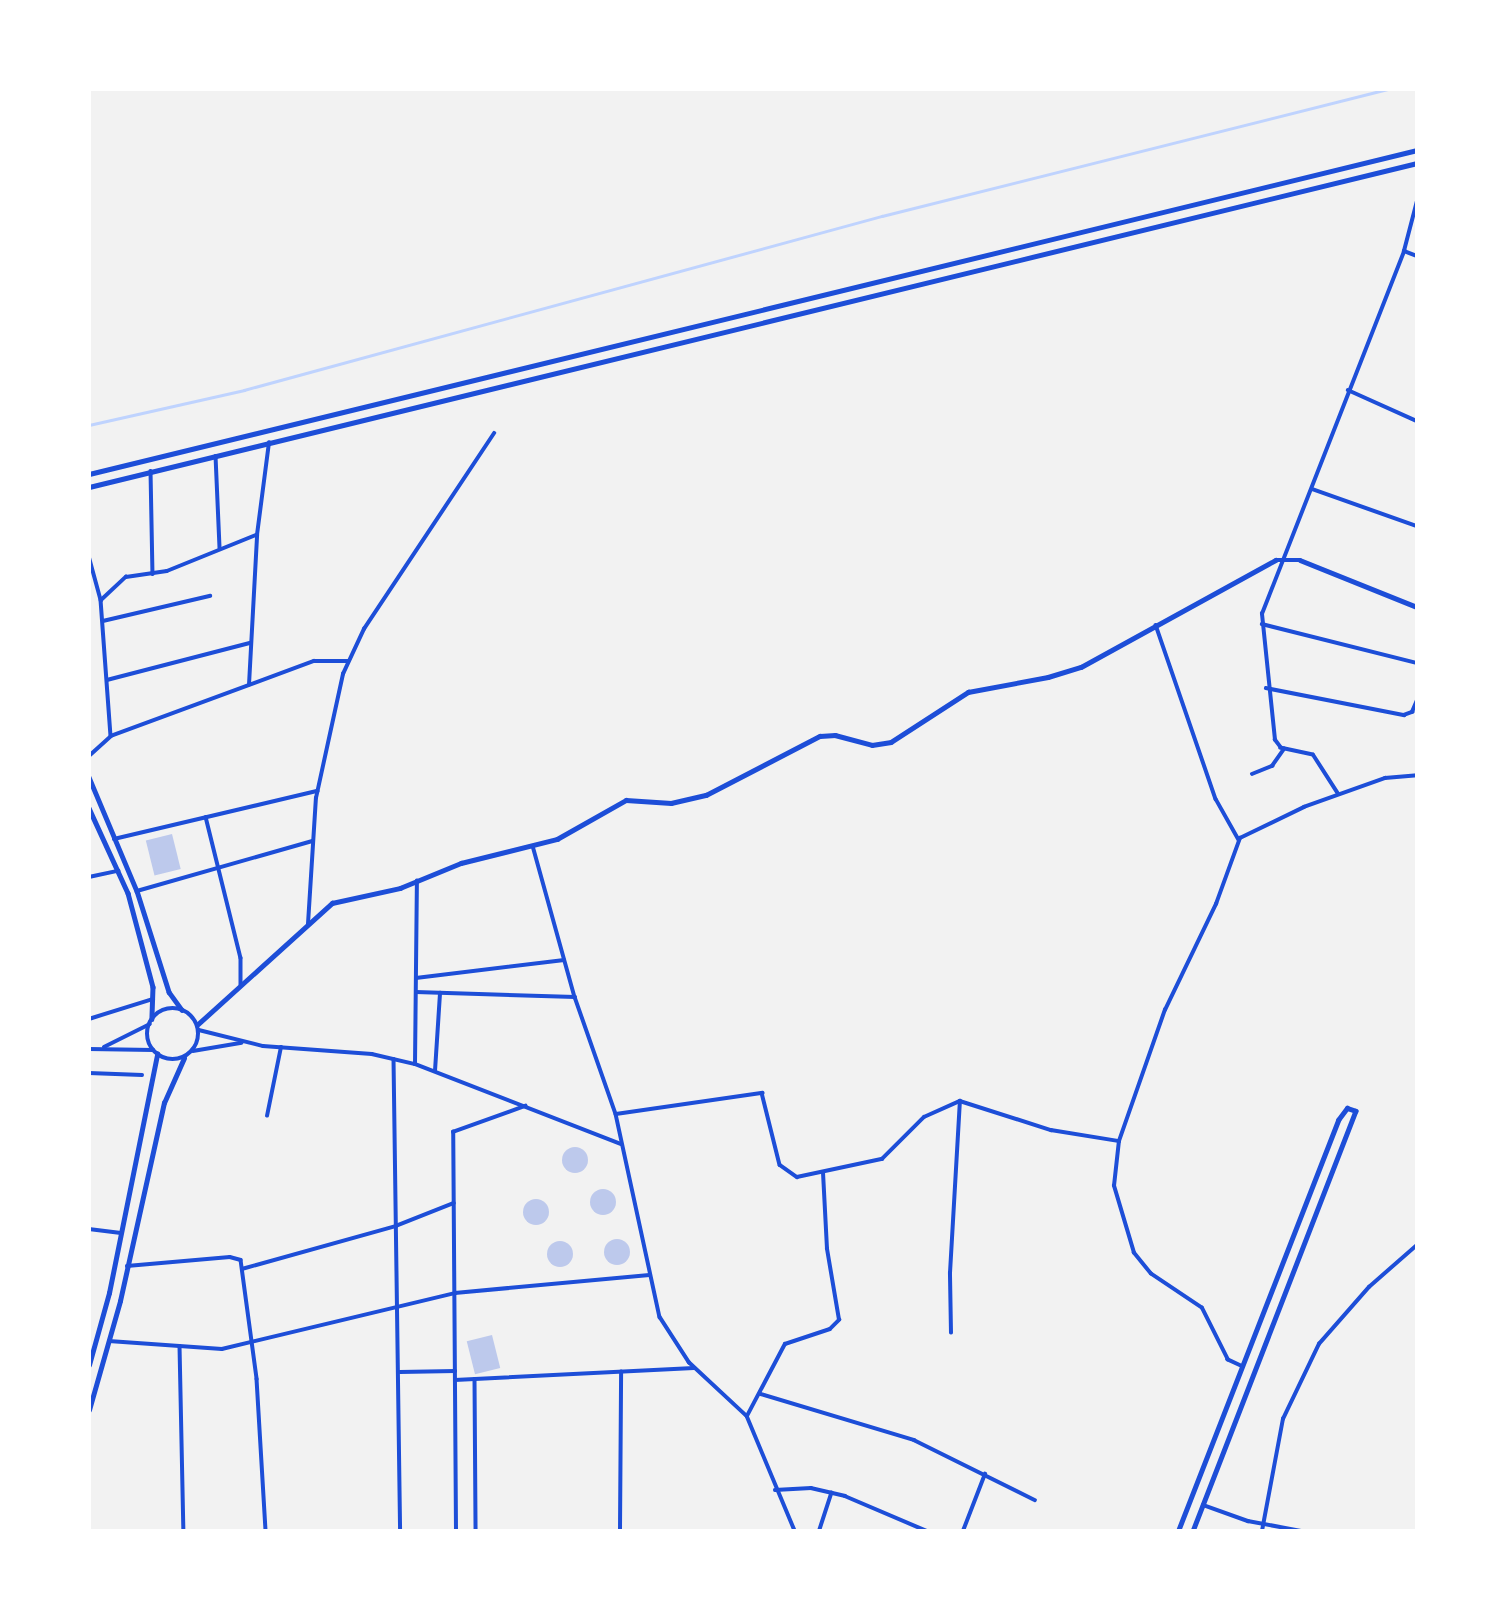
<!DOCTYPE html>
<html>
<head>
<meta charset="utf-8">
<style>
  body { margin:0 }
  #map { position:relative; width:1506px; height:1620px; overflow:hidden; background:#f2f2f2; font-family:"Fira Sans Condensed",sans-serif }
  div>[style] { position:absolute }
  .stream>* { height:2.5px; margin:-1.25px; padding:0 1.25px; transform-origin:1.25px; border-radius:1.25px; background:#bfd3fe }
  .building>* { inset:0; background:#bdc9ec; transform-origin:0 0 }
  .round { border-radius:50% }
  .minor>* { height:3.5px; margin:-1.75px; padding:0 1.75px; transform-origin:1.75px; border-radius:1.75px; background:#1d4ed8 }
  .tertiary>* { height:4.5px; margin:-2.25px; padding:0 2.25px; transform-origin:2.25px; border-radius:2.25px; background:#1d4ed8 }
  .tertiary>.ring { margin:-2.25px; padding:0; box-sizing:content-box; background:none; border:4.5px solid #1d4ed8; border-radius:50% }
  .secondary>* { height:5px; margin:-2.5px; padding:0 2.5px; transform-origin:2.5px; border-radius:2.5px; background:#1d4ed8 }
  span { translate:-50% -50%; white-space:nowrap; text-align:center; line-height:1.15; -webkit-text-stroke:7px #fff; paint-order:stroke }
  .frame { position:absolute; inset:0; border:91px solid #fff; pointer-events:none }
</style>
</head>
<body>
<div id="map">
  <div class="stream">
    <i style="left:89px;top:425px;width:159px;rotate:-12.7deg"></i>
    <i style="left:244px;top:390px;width:661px;rotate:-15.26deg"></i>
    <i style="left:882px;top:216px;width:522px;rotate:-14.09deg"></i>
  </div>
  <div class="building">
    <i style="left:172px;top:834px;width:36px;height:27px;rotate:76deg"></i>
    <i class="round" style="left:562px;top:1147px;width:26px;height:26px"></i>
    <i class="round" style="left:590px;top:1189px;width:26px;height:26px"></i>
    <i class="round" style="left:523px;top:1199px;width:26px;height:26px"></i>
    <i class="round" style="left:604px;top:1239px;width:26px;height:26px"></i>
    <i class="round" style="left:547px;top:1241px;width:26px;height:26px"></i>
    <i style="left:492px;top:1335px;width:34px;height:26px;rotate:76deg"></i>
  </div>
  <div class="minor">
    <i style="left:1404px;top:251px;width:14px;rotate:21deg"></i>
    <i style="left:1348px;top:390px;width:76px;rotate:24.2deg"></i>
    <i style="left:216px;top:456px;width:92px;rotate:87.5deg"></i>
    <i style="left:151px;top:471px;width:103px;rotate:88.9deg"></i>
    <i style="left:1312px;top:489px;width:111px;rotate:19.4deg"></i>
    <i style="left:89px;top:556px;width:46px;rotate:74.7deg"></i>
    <i style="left:101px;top:600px;width:136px;rotate:85.8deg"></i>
    <i style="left:101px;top:600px;width:34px;rotate:-43deg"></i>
    <i style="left:126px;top:577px;width:41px;rotate:-8.3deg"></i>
    <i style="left:167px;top:571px;width:96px;rotate:-22deg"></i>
    <i style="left:103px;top:621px;width:110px;rotate:-13.2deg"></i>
    <i style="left:1262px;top:624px;width:160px;rotate:14.1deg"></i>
    <i style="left:1156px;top:625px;width:184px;rotate:71deg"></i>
    <i style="left:1216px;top:799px;width:47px;rotate:60.7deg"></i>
    <i style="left:107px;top:680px;width:148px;rotate:-14.5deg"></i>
    <i style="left:249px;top:685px;width:150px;rotate:-86.9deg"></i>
    <i style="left:257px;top:535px;width:93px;rotate:-82.6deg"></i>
    <i style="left:1266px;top:688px;width:141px;rotate:11.1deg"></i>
    <i style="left:1404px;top:715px;width:9px;rotate:-21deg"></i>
    <i style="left:1412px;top:712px;width:13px;rotate:-67deg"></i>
    <i style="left:89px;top:756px;width:30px;rotate:-42deg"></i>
    <i style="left:111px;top:736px;width:216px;rotate:-20.3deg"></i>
    <i style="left:314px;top:661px;width:34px"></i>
    <i style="left:1252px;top:774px;width:22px;rotate:-22deg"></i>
    <i style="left:1272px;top:766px;width:21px;rotate:-55deg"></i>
    <i style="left:1338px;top:794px;width:46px;rotate:-122.7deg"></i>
    <i style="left:1313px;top:755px;width:33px;rotate:-168deg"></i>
    <i style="left:1281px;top:748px;width:10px;rotate:-127deg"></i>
    <i style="left:1275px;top:740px;width:127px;rotate:-95.9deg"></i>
    <i style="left:1262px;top:614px;width:390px;rotate:-68.6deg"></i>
    <i style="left:1404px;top:251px;width:52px;rotate:-75.4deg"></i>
    <i style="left:206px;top:817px;width:145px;rotate:76.1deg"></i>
    <i style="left:241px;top:958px;width:26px;rotate:90deg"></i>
    <i style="left:114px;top:839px;width:209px;rotate:-13.3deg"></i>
    <i style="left:533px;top:846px;width:157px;rotate:74.5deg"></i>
    <i style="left:575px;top:997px;width:124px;rotate:70.7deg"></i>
    <i style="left:616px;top:1114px;width:208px;rotate:77.8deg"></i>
    <i style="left:660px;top:1317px;width:54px;rotate:57.2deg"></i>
    <i style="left:689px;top:1362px;width:79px;rotate:43deg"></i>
    <i style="left:747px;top:1416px;width:125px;rotate:67.3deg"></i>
    <i style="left:89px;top:877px;width:30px;rotate:-12deg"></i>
    <i style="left:137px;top:891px;width:182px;rotate:-15.9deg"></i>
    <i style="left:308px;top:924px;width:126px;rotate:-86.4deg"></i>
    <i style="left:316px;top:798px;width:127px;rotate:-77.7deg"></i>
    <i style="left:343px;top:674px;width:50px;rotate:-65deg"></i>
    <i style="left:364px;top:629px;width:235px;rotate:-56.4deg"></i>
    <i style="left:416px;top:978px;width:149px;rotate:-6.9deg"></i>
    <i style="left:416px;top:992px;width:159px;rotate:1.8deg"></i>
    <i style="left:89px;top:1019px;width:67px;rotate:-17.4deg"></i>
    <i style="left:199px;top:1030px;width:66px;rotate:14deg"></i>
    <i style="left:263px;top:1046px;width:109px;rotate:4.2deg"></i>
    <i style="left:372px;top:1054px;width:44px;rotate:13.1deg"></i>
    <i style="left:415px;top:1064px;width:221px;rotate:21.2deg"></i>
    <i style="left:104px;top:1047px;width:51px;rotate:-26.6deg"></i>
    <i style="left:89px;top:1049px;width:64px;rotate:0.9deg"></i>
    <i style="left:193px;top:1051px;width:49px;rotate:-9.5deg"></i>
    <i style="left:394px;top:1059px;width:472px;rotate:89.2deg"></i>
    <i style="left:415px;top:1064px;width:183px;rotate:-89.4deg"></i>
    <i style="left:435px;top:1071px;width:78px;rotate:-86.3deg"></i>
    <i style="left:89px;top:1073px;width:53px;rotate:2.2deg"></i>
    <i style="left:616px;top:1114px;width:148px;rotate:-8.2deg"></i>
    <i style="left:762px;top:1093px;width:74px;rotate:76deg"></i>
    <i style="left:780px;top:1165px;width:21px;rotate:35deg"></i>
    <i style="left:797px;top:1177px;width:87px;rotate:-12deg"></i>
    <i style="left:882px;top:1159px;width:59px;rotate:-45deg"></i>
    <i style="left:924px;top:1117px;width:39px;rotate:-24deg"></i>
    <i style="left:960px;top:1101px;width:96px;rotate:17.7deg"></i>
    <i style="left:1051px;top:1130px;width:69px;rotate:9.2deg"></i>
    <i style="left:267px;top:1116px;width:70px;rotate:-78.5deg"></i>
    <i style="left:89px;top:1229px;width:32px;rotate:7deg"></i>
    <i style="left:127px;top:1266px;width:103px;rotate:-5deg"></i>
    <i style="left:230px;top:1257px;width:11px;rotate:15deg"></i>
    <i style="left:241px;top:1260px;width:120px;rotate:82.3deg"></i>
    <i style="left:257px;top:1379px;width:152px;rotate:86.6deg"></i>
    <i style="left:242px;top:1269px;width:160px;rotate:-15.6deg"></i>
    <i style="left:396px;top:1226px;width:62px;rotate:-21.6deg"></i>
    <i style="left:951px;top:1333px;width:60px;rotate:-91deg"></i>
    <i style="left:950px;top:1273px;width:172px;rotate:-86.7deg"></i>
    <i style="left:109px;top:1341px;width:113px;rotate:4deg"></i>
    <i style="left:222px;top:1349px;width:240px;rotate:-13.5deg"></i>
    <i style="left:455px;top:1293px;width:195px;rotate:-5.3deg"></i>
    <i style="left:180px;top:1346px;width:185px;rotate:88.8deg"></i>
    <i style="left:1243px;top:1367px;width:17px;rotate:-155deg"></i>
    <i style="left:1228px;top:1360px;width:58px;rotate:-116.6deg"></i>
    <i style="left:1202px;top:1308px;width:61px;rotate:-146.3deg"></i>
    <i style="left:1151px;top:1274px;width:27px;rotate:-129deg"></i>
    <i style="left:1134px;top:1253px;width:70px;rotate:-106.6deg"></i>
    <i style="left:1114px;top:1186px;width:45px;rotate:-83.7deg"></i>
    <i style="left:1119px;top:1141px;width:139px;rotate:-70.7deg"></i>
    <i style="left:1165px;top:1010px;width:118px;rotate:-64.3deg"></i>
    <i style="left:1216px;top:904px;width:70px;rotate:-70deg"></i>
    <i style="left:1240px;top:838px;width:71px;rotate:-25.8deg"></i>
    <i style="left:1304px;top:807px;width:86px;rotate:-19.7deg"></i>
    <i style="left:1385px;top:778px;width:32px;rotate:-5deg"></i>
    <i style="left:400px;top:1372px;width:55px;rotate:-1deg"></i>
    <i style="left:475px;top:1379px;width:152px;rotate:89.6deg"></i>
    <i style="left:455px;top:1380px;width:239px;rotate:-2.9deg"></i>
    <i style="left:761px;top:1394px;width:160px;rotate:16.7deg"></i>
    <i style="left:914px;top:1440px;width:135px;rotate:26.4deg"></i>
    <i style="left:747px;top:1416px;width:81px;rotate:-62.2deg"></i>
    <i style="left:785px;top:1344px;width:47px;rotate:-18.4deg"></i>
    <i style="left:830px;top:1329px;width:13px;rotate:-45deg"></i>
    <i style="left:839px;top:1320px;width:72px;rotate:-99.6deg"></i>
    <i style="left:827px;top:1249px;width:76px;rotate:-93deg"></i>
    <i style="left:775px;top:1490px;width:36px;rotate:-3deg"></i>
    <i style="left:811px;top:1488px;width:35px;rotate:13deg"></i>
    <i style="left:845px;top:1496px;width:89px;rotate:23.1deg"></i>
    <i style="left:1203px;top:1505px;width:48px;rotate:19.6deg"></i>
    <i style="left:1248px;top:1521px;width:55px;rotate:10.5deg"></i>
    <i style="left:456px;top:1531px;width:399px;rotate:-90.4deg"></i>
    <i style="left:453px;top:1132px;width:77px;rotate:-19.9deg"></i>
    <i style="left:620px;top:1531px;width:159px;rotate:-89.6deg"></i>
    <i style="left:819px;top:1531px;width:40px;rotate:-72deg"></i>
    <i style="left:963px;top:1531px;width:61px;rotate:-68.9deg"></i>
    <i style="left:1262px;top:1531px;width:114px;rotate:-79.4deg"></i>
    <i style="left:1283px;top:1419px;width:83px;rotate:-64.4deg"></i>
    <i style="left:1319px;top:1344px;width:76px;rotate:-48.7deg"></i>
    <i style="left:1369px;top:1287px;width:64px;rotate:-41.2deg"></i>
  </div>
  <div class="tertiary">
    <i style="left:89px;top:777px;width:124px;rotate:67.2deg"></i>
    <i style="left:137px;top:891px;width:106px;rotate:72.4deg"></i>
    <i style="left:169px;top:992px;width:22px;rotate:54deg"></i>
    <i style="left:89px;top:808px;width:94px;rotate:65.4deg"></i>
    <i style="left:128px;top:893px;width:97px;rotate:75.1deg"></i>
    <i style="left:153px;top:987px;width:32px;rotate:92deg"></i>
    <i class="ring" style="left:147px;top:1008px;width:47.5px;height:47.5px"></i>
    <i style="left:197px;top:1025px;width:182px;rotate:-42.1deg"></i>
    <i style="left:332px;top:903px;width:70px;rotate:-12.4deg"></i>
    <i style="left:400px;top:888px;width:66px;rotate:-22.3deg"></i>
    <i style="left:461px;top:863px;width:99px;rotate:-14deg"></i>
    <i style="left:557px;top:839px;width:79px;rotate:-29.5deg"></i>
    <i style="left:626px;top:800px;width:45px;rotate:3.8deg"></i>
    <i style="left:671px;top:803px;width:36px;rotate:-13deg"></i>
    <i style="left:706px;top:795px;width:128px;rotate:-27.4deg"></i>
    <i style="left:820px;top:736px;width:15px;rotate:-4deg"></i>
    <i style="left:835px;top:735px;width:38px;rotate:15deg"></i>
    <i style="left:872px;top:745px;width:19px;rotate:-9deg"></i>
    <i style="left:891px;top:742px;width:92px;rotate:-33deg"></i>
    <i style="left:968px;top:692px;width:81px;rotate:-10.6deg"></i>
    <i style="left:1048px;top:677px;width:34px;rotate:-17deg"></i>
    <i style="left:1081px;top:667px;width:222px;rotate:-28.8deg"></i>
    <i style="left:1276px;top:560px;width:24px"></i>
    <i style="left:1300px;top:560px;width:126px;rotate:21.9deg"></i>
    <i style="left:89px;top:1365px;width:75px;rotate:-74.5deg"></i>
    <i style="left:109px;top:1293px;width:244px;rotate:-78.6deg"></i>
    <i style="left:89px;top:1410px;width:113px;rotate:-74.1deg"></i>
    <i style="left:120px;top:1301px;width:203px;rotate:-77.5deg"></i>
    <i style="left:164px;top:1103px;width:49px;rotate:-66deg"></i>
    <i style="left:1178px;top:1531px;width:441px;rotate:-68.7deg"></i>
    <i style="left:1338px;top:1120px;width:15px;rotate:-53deg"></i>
    <i style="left:1347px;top:1108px;width:9px;rotate:18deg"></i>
    <i style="left:1356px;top:1111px;width:451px;rotate:111.2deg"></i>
  </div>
  <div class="secondary">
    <i style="left:89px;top:474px;width:1367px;rotate:-13.71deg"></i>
    <i style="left:89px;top:487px;width:1367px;rotate:-13.71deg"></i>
  </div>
  <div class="frame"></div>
</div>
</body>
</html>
